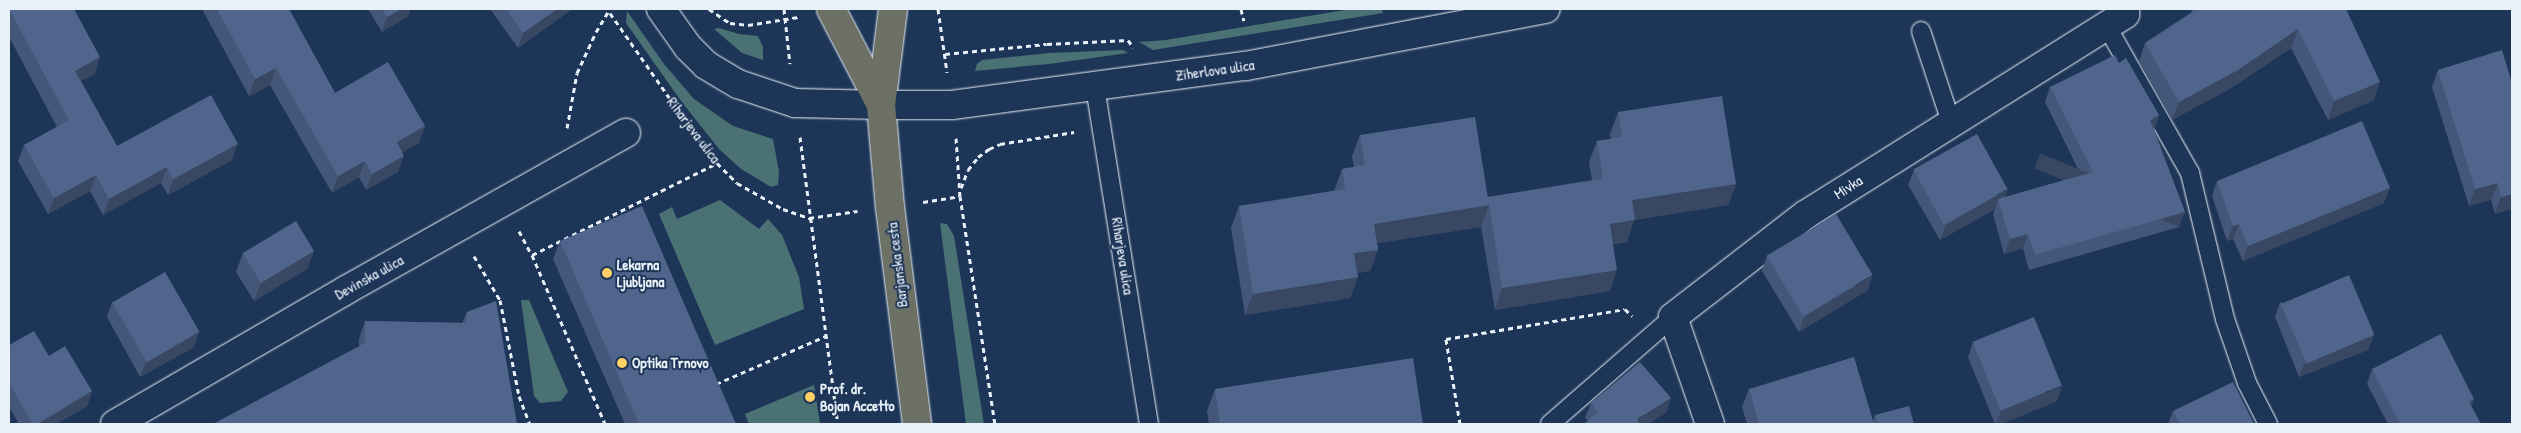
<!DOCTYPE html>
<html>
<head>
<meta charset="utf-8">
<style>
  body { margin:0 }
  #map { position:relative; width:2521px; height:433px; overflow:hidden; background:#1d3557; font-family:"Patrick Hand",sans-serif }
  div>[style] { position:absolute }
  .green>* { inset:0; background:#4a7174 }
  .path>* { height:3px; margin-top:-1.5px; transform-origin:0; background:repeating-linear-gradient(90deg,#e8f1f8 0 5px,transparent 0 9px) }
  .roads { filter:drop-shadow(0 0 1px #e8f1f8) drop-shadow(0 0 1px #e8f1f8) }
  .lane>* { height:18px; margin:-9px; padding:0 9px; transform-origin:9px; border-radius:9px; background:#1d3557 }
  .street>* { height:28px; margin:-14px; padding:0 14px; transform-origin:14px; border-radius:14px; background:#1d3557 }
  .secondary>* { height:28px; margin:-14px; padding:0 14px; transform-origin:14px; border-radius:14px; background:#1d3557 }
  .primary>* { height:28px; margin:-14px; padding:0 14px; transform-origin:14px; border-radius:14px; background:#6c7065 }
  .wall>* { inset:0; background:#455778 }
  .shaded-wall>* { inset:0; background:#384762; transform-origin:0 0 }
  .building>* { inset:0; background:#50658c; transform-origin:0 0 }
  .dots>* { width:14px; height:14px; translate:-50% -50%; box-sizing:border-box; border:2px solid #1d3557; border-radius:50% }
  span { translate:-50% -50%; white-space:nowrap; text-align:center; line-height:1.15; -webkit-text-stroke:4px #1d3557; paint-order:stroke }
  .street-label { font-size:15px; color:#e8f1f8 }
  .poi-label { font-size:15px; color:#e8f1f8; font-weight:700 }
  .left { translate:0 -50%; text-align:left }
  .frame { position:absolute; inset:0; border:10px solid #e8f1f8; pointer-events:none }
</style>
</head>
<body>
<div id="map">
  <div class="green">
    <i style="clip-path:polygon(1351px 9px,1382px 9px,1383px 13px,1153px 50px,1139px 42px,1166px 40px)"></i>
    <i style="clip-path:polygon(627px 11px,664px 64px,694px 99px,733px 126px,773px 139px,779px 172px,778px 185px,771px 187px,741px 169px,719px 149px,681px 101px,626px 23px)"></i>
    <i style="clip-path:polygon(719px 28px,739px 34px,758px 36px,763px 47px,763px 60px,742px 53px,714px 29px)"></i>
    <i style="clip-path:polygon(1123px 50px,1128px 53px,1049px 64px,975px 71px,977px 64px,982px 60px,1049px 53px)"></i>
    <i style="clip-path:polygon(720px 200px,759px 229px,768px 219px,782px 235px,799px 277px,804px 309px,715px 345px,659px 214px,672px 207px,677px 219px)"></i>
    <i style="clip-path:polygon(940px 223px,947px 224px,954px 236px,984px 424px,966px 424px)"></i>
    <i style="clip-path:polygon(521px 300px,529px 300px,568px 392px,561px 401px,540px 403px,534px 396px)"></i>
    <i style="clip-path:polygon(814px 385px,820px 424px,749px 424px,745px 414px)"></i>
  </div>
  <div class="path">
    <i style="left:709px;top:9px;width:25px;rotate:34deg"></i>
    <i style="left:730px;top:23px;width:18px;rotate:6deg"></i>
    <i style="left:748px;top:25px;width:51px;rotate:-9.1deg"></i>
    <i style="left:784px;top:9px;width:55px;rotate:83.8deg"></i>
    <i style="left:938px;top:9px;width:64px;rotate:81.9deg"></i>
    <i style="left:1241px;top:9px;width:12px;rotate:76deg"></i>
    <i style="left:610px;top:13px;width:146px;rotate:55deg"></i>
    <i style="left:694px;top:133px;width:38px;rotate:53deg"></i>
    <i style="left:717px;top:163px;width:28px;rotate:45deg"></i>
    <i style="left:737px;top:183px;width:53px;rotate:29.5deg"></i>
    <i style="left:783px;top:209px;width:28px;rotate:19deg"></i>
    <i style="left:809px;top:218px;width:49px;rotate:-8.3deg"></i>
    <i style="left:945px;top:54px;width:102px;rotate:-5.6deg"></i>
    <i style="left:1047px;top:44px;width:81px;rotate:-2.8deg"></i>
    <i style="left:1128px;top:40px;width:9px;rotate:54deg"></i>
    <i style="left:567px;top:128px;width:56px;rotate:-79.7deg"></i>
    <i style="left:577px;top:73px;width:45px;rotate:-65.1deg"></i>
    <i style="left:596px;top:32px;width:27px;rotate:-59deg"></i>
    <i style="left:800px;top:137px;width:290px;rotate:82.5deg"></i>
    <i style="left:956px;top:138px;width:58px;rotate:86.1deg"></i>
    <i style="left:960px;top:196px;width:231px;rotate:81.3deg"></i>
    <i style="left:961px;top:188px;width:19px;rotate:-69deg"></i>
    <i style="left:968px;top:170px;width:16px;rotate:-52deg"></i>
    <i style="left:978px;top:157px;width:14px;rotate:-36deg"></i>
    <i style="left:989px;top:149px;width:12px;rotate:-24deg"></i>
    <i style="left:1000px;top:144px;width:75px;rotate:-9.2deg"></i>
    <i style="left:923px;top:202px;width:37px;rotate:-9deg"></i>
    <i style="left:519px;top:231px;width:27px;rotate:62deg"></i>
    <i style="left:532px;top:255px;width:184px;rotate:66.6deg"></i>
    <i style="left:532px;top:255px;width:207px;rotate:-26.4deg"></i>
    <i style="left:474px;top:256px;width:51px;rotate:59.4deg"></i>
    <i style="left:500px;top:300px;width:98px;rotate:78.8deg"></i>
    <i style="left:519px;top:396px;width:30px;rotate:69deg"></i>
    <i style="left:716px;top:384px;width:120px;rotate:-23.6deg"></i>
    <i style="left:1460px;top:424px;width:86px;rotate:-99.4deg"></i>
    <i style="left:1446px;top:339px;width:181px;rotate:-9.5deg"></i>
    <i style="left:1625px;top:309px;width:10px;rotate:45deg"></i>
  </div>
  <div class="roads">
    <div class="lane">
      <i style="left:2106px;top:25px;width:170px;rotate:60.4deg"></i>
      <i style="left:2190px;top:173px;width:150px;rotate:76.5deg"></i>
      <i style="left:2225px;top:319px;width:68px;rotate:71deg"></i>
      <i style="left:2247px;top:383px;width:46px;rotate:62.9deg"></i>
      <i style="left:1921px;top:31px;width:96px;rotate:71.8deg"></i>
      <i style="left:1095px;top:87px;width:341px;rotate:80.9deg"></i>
      <i style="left:1550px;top:424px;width:163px;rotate:-41deg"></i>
    </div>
    <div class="street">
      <i style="left:881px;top:105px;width:71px"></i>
      <i style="left:952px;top:105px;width:297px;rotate:-7.6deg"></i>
      <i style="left:1246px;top:66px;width:305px;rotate:-10.8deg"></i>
      <i style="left:115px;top:424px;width:267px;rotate:-30.1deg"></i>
      <i style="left:346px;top:290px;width:321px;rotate:-29.3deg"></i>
      <i style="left:1710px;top:424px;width:113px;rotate:-109.1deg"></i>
      <i style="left:1673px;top:317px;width:167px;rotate:-37.7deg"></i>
      <i style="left:1805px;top:215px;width:378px;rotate:-32.1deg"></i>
      <i style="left:2125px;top:14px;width:5px;rotate:-101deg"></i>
    </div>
    <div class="secondary">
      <i style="left:661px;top:9px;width:47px;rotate:54.6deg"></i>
      <i style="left:688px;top:47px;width:25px;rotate:45deg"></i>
      <i style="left:706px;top:65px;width:37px;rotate:31deg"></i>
      <i style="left:738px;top:84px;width:60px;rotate:18.4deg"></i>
      <i style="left:795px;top:103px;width:86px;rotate:1.3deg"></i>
    </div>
    <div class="primary">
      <i style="left:831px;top:9px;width:108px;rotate:62.5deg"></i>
      <i style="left:893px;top:9px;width:97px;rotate:97.1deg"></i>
      <i style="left:881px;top:105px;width:102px;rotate:85deg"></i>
      <i style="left:890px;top:207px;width:219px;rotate:82.9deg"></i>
    </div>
  </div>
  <div class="wall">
    <i style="clip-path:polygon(9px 9px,95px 74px,81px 81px,117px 146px,232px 160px,168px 195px,161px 183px,103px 215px,90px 191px,48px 214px,18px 161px,24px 145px,57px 127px,9px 37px)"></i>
    <i style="clip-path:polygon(202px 9px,289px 9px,335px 93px,425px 126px,419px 143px,402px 152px,398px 172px,366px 190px,359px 177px,332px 193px,270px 85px,249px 96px)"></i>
    <i style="clip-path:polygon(368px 9px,411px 9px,408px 16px,382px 32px)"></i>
    <i style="clip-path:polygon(490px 9px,572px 9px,518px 48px)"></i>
    <i style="clip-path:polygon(2192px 9px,2346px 9px,2374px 100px,2328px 120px,2291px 48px,2231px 88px,2172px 120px,2139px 61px,2145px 43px,2191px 13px)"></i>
    <i style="clip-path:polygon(2119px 63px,2159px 115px,2154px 130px,2185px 212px,2179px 227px,2029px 270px,2023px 248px,2004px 254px,1993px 214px,1995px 209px,1940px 240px,1908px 185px,1914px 170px,2006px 197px,2081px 175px,2045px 102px,2050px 87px)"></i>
    <i style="clip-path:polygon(2438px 70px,2512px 83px,2512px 209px,2495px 214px,2491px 200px,2469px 206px,2432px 87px)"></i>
    <i style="clip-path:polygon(1618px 112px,1736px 184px,1728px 205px,1634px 220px,1627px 242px,1613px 244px,1610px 291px,1495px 310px,1481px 227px,1377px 243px,1378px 250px,1370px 271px,1357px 273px,1358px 277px,1350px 298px,1245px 315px,1231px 228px,1239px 206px,1334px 191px,1342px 169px,1354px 167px,1352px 156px,1360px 135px,1488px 197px,1592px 180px,1589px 162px,1597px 141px,1611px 139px,1610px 134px)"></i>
    <i style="clip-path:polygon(2217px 181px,2384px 203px,2243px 261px,2233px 239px,2227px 241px,2212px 196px)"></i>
    <i style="clip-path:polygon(560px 241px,736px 424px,625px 424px,553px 259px)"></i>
    <i style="clip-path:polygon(314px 251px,307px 269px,254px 301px,236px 272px,243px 253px)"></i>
    <i style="clip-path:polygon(1767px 256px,1868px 290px,1799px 332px,1762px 271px)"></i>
    <i style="clip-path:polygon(112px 302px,194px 347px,140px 377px,107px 317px)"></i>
    <i style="clip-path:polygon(2280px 302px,2374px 335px,2368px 350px,2299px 377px,2275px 317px)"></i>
    <i style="clip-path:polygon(467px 312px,517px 424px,359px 346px,359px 339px,365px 321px,462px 323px)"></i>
    <i style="clip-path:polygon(1973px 342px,2057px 401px,2001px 424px,1995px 424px,1968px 357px)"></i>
    <i style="clip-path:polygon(9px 345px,49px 356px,92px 391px,87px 406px,56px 424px,19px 424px,9px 407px)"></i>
    <i style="clip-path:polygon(2372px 369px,2472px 407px,2481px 424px,2388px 424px,2367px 384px)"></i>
    <i style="clip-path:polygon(1215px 389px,1423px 424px,1209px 424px,1207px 411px)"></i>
    <i style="clip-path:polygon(1749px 389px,1873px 421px,1875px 415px,1914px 424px,1747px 424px,1742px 407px)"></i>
    <i style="clip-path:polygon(1671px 398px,1666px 413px,1588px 421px,1585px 418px,1591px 403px)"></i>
    <i style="clip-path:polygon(2173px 411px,2254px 424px,2168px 424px)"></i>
  </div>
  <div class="shaded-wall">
    <i style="clip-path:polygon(401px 9px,411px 9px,408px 16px,382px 32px,387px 17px)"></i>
    <i style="clip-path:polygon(557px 9px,572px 9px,518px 48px,523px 33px)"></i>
    <i style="clip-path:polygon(2298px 29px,2291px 48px,2231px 88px,2172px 120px,2179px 102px)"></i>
    <i style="clip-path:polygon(100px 57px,95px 74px,70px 87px,75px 71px)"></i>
    <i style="clip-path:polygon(276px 68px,270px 85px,249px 96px,255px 79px)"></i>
    <i style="clip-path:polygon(2380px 82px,2374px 100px,2328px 120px,2334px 101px)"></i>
    <i style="clip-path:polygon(2159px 115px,2154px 130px,2150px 120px)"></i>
    <i style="clip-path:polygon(425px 126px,419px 143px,391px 159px,397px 142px)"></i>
    <i style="clip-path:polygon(238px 144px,232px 160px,168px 195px,173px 179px)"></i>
    <i style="clip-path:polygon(404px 156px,398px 172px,366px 190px,372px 174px)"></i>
    <i style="clip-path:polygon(365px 161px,359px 177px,332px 193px,338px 176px)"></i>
    <i style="clip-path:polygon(167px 167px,161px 183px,103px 215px,109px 199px)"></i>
    <i style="clip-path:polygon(96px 175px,90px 191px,48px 214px,54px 198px)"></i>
    <i style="clip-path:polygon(2498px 183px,2491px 200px,2469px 206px,2475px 189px)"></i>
    <i style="clip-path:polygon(1736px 184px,1728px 205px,1634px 220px,1627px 242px,1603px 246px,1610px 224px,1632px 200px)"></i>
    <i style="clip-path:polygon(2390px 188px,2384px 203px,2243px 261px,2248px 246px)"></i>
    <i style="clip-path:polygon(2008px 189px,2003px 204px,1998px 199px,1995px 209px,1940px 240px,1946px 225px)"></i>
    <i style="clip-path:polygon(2512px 194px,2512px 209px,2495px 214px,2501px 197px)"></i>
    <i style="clip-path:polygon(1489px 205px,1481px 227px,1366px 245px,1374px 224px)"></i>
    <i style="left:2185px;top:212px;width:16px;height:156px;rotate:112deg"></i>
    <i style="clip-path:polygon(2239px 224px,2233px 239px,2227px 241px,2233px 226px)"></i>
    <i style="clip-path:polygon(2028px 234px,2023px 248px,2004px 254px,2010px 239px)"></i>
    <i style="clip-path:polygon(1378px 250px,1370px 271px,1347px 275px,1354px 253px)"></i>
    <i style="clip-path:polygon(314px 251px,307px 269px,254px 301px,261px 283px)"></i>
    <i style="clip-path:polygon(1617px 270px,1610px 291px,1495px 310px,1502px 288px)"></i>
    <i style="clip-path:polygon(1873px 275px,1868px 290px,1799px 332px,1804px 317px)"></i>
    <i style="clip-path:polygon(1358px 277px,1350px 298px,1245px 315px,1253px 294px)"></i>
    <i style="clip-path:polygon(199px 332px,194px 347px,140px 377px,146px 362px)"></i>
    <i style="clip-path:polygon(2374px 335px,2368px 350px,2299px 377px,2305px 362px)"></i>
    <i style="clip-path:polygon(2062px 386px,2057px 401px,2001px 424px,1996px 424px,2001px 411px)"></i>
    <i style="clip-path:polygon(92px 391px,87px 406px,56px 424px,37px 424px)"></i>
    <i style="clip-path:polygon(1671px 398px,1666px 413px,1648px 424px,1635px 424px,1637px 419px)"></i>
    <i style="clip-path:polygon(2474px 399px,2469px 414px,2469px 402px)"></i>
  </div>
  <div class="building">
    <i style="clip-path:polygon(9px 9px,74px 9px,100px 57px,75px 71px,117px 146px,211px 95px,238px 144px,173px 179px,167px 167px,109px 199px,96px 175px,54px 198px,24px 145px,69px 120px)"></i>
    <i style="clip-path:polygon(217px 9px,289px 9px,335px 93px,388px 62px,425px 126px,397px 142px,404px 156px,372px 174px,365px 161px,338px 176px,276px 68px,255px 79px)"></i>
    <i style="clip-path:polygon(382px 9px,401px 9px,387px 17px)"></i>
    <i style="clip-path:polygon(506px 9px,557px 9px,523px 33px)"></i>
    <i style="clip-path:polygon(2197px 9px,2346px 9px,2380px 82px,2334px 101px,2298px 29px,2238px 70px,2179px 102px,2145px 43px)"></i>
    <i style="clip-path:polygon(2502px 50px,2512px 83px,2512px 194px,2501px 197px,2498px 183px,2475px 189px,2438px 70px)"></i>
    <i style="clip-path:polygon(2115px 55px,2119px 63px,2126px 58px,2159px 115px,2150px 120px,2185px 212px,2035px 255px,2028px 234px,2010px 239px,1998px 199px,2093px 172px,2050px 87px)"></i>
    <i style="clip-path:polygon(1722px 96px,1736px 184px,1632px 200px,1635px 220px,1610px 224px,1617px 270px,1502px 288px,1488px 197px,1603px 179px,1597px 141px,1622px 137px,1618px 112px)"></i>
    <i style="clip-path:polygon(1475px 117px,1489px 205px,1374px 224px,1378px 250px,1354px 253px,1358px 277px,1253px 294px,1239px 206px,1345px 189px,1342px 169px,1365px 165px,1360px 135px)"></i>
    <i style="clip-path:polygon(2362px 121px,2390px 188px,2248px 246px,2239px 224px,2233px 226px,2217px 181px)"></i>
    <i style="left:1977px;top:134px;width:63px;height:73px;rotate:61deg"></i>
    <i style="clip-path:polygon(642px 206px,736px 424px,639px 424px,560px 241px)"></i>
    <i style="left:1836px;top:214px;width:71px;height:81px;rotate:59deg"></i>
    <i style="left:296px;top:221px;width:35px;height:62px;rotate:59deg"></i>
    <i style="left:165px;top:272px;width:69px;height:61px;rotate:60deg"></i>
    <i style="left:2349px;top:275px;width:65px;height:74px;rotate:67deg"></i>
    <i style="clip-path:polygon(496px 301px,517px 424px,213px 424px,365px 343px,365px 321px,466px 323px,467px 312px)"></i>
    <i style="left:2034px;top:317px;width:74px;height:66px;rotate:68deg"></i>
    <i style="clip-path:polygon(34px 331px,49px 356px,65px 346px,92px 391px,37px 424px,33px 424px,9px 383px,9px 345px)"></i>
    <i style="clip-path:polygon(2441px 334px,2474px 399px,2469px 402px,2481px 424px,2400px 424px,2372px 369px)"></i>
    <i style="clip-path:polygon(1854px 357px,1874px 424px,1759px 424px,1749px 389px)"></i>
    <i style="clip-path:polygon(1413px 358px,1423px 424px,1220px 424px,1215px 389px)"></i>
    <i style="clip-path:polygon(1640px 362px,1671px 398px,1637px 419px,1639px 424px,1584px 424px,1598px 412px,1591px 403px)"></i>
    <i style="clip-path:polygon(2233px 382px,2254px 424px,2180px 424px,2173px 411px)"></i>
    <i style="clip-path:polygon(1909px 406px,1914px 424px,1878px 424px,1875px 415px)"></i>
  </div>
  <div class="dots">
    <i style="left:607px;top:273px;background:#ffd166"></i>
    <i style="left:622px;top:363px;background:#ffd166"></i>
    <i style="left:810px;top:397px;background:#ffd166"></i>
  </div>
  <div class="street-label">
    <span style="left:1215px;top:70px;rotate:-8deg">Ziherlova ulica</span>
    <span style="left:694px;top:130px;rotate:53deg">Riharjeva ulica</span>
    <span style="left:1848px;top:187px;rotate:-33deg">Mivka</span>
    <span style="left:1123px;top:256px;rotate:81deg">Riharjeva ulica</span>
    <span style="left:897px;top:265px;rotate:-97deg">Barjanska cesta</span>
    <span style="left:369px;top:277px;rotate:-29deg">Devinska ulica</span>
  </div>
  <div class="poi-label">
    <span class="left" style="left:617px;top:273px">Lekarna<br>Ljubljana</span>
    <span class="left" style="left:632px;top:363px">Optika Trnovo</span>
    <span class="left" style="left:820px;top:397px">Prof. dr.<br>Bojan Accetto</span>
  </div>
  <div class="frame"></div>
</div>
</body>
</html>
